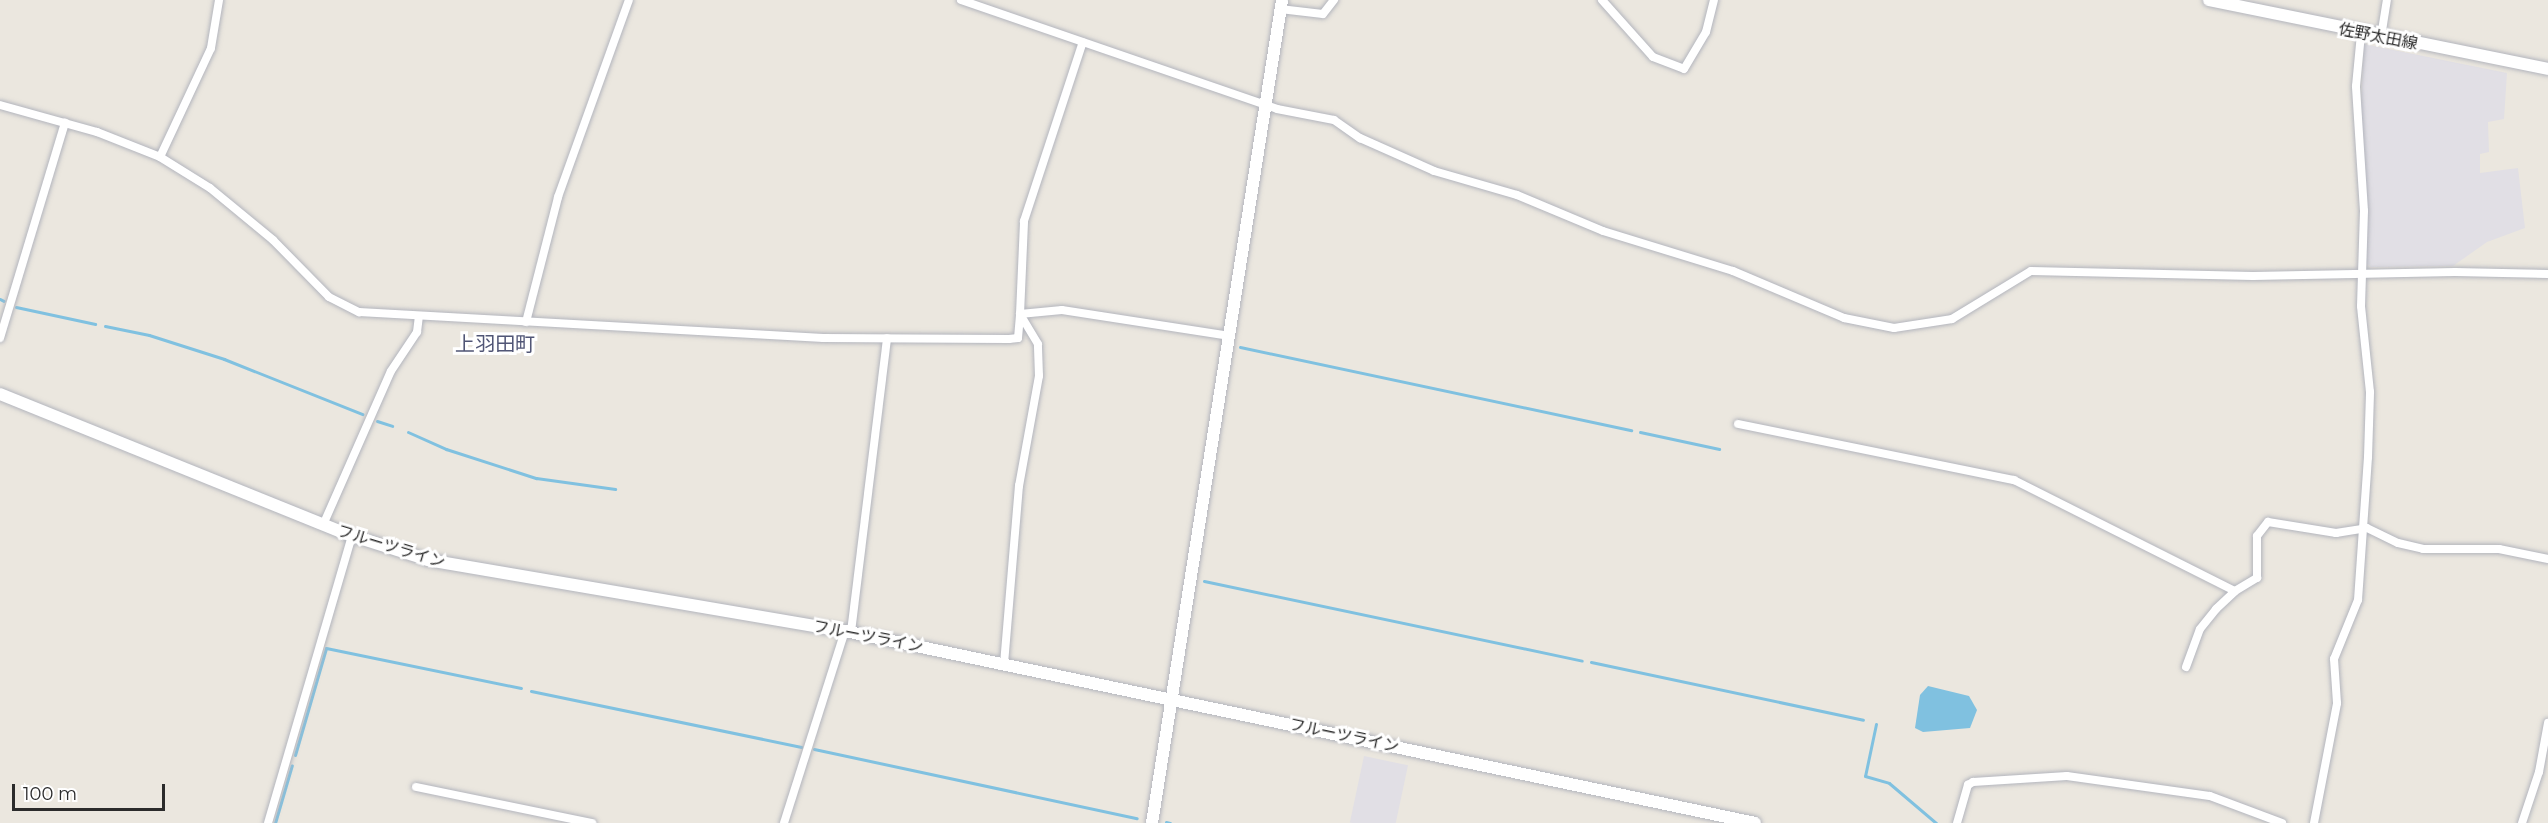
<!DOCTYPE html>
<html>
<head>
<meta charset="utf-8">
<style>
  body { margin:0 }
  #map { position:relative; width:2548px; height:823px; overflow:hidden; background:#ebe7df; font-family:Montserrat,"Noto Sans JP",sans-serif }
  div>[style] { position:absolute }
  .industrial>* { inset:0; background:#e1dfe5; transform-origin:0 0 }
  .water>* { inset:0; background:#80c1e0 }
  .stream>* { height:3px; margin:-1.5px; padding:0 1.5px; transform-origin:1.5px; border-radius:1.5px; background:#80c1e0 }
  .roads { filter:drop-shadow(0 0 2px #b3b5bd) drop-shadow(0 0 2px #b3b5bd) }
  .street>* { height:8px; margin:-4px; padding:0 4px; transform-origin:4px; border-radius:4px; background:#fff }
  .secondary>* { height:12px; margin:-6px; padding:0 6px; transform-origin:6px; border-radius:6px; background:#fff }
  span { translate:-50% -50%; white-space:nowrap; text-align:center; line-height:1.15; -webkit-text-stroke:6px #fff; paint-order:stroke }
  .street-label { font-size:16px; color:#2b2b2b }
  .quarter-label { font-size:20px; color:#515676 }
  .scale { position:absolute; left:12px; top:784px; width:153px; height:27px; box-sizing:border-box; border:3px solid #2b2b2b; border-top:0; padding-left:8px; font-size:18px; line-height:21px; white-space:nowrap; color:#2b2b2b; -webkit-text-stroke:4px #fff; paint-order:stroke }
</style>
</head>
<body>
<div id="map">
  <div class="industrial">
    <i style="clip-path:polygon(2364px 44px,2507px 73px,2504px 119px,2488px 122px,2489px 152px,2480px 154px,2480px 173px,2518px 168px,2525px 228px,2487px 242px,2453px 266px,2371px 267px,2366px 263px,2361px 109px)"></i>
    <i style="left:1364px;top:756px;width:45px;height:68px;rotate:12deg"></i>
  </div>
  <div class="water">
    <i style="clip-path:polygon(1928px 686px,1969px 696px,1977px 710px,1970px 728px,1923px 732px,1915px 728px,1920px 695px)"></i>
  </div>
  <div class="stream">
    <i style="left:0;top:299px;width:4px;rotate:27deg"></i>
    <i style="left:16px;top:307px;width:81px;rotate:12.1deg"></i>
    <i style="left:105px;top:326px;width:45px;rotate:11.6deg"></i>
    <i style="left:149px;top:335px;width:79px;rotate:17.7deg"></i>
    <i style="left:224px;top:359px;width:149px;rotate:21.7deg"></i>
    <i style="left:1240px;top:347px;width:400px;rotate:12deg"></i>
    <i style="left:377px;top:421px;width:16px;rotate:18deg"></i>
    <i style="left:408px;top:432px;width:42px;rotate:24.1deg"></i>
    <i style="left:446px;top:449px;width:95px;rotate:17.9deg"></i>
    <i style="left:536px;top:478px;width:80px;rotate:7.9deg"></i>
    <i style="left:1640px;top:432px;width:81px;rotate:12.1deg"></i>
    <i style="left:1204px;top:581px;width:386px;rotate:11.9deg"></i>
    <i style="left:1591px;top:662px;width:278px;rotate:12deg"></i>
    <i style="left:531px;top:691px;width:276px;rotate:11.7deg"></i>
    <i style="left:1876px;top:724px;width:53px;rotate:101.9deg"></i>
    <i style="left:1865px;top:776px;width:25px;rotate:16deg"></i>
    <i style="left:1889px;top:783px;width:62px;rotate:40.4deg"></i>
    <i style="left:814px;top:749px;width:330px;rotate:12.1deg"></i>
    <i style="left:295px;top:755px;width:111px;rotate:-73.8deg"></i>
    <i style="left:326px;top:648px;width:199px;rotate:11.6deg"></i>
    <i style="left:1166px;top:822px;width:4px;rotate:14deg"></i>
    <i style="left:275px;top:823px;width:60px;rotate:-73.7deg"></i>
  </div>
  <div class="roads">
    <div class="street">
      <i style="left:961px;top:0;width:334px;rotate:19deg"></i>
      <i style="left:1277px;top:109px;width:58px;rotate:10.9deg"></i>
      <i style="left:1334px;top:120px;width:32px;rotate:35deg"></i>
      <i style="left:1360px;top:138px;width:81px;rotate:24deg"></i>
      <i style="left:1434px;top:171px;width:86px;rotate:16.1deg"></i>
      <i style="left:1517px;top:195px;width:93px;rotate:22.7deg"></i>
      <i style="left:1603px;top:231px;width:136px;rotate:17.1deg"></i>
      <i style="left:1733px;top:271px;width:121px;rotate:22.9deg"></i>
      <i style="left:1844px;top:318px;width:51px;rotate:11.3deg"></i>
      <i style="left:1894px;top:328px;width:59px;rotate:-8.8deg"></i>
      <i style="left:1952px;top:319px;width:92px;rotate:-31.3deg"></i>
      <i style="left:2031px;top:271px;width:222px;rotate:1.3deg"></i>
      <i style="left:2253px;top:276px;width:202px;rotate:-1.1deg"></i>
      <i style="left:2455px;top:272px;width:93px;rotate:1.2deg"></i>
      <i style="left:1602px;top:0;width:76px;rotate:48.2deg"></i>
      <i style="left:1653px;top:57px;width:33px;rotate:21deg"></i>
      <i style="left:1684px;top:69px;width:43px;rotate:-59.3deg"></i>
      <i style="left:1706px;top:32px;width:33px;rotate:-76deg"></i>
      <i style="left:1280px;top:9px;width:43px;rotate:6.6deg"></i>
      <i style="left:1323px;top:14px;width:18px;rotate:-52deg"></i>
      <i style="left:2381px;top:37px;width:37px;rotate:-81deg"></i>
      <i style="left:0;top:105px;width:101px;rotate:15.6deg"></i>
      <i style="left:97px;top:132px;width:68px;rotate:21.6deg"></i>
      <i style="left:160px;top:157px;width:59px;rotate:31.8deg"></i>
      <i style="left:210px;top:188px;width:82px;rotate:39.5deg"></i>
      <i style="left:273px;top:240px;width:80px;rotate:45.5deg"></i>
      <i style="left:329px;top:297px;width:34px;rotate:27deg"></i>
      <i style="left:359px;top:312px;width:465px;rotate:3.2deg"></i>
      <i style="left:823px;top:338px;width:186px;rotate:0.3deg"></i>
      <i style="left:1009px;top:339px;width:9px;rotate:-6deg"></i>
      <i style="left:1018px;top:338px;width:24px;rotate:-85deg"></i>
      <i style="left:1020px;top:314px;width:42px;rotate:-5.4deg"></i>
      <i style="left:1062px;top:310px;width:170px;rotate:8.8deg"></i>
      <i style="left:160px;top:157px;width:120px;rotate:-64.9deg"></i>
      <i style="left:211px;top:48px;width:49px;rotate:-80.5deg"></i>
      <i style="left:526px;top:322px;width:129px;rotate:-75.6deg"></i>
      <i style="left:558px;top:197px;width:209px;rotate:-70.2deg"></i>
      <i style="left:0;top:338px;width:225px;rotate:-73.2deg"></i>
      <i style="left:1738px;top:424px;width:282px;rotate:11.5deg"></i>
      <i style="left:2014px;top:480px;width:247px;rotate:26.7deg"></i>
      <i style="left:323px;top:525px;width:168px;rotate:-66.2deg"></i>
      <i style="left:391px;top:371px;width:47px;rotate:-56.3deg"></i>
      <i style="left:417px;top:332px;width:16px;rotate:-83deg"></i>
      <i style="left:851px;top:632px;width:296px;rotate:-83deg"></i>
      <i style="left:1004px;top:664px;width:179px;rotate:-85.2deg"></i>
      <i style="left:1019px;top:486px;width:112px;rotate:-79.7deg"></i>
      <i style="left:1039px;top:376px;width:32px;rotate:-92deg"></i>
      <i style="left:1038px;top:344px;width:35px;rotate:-121deg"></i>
      <i style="left:1020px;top:314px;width:93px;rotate:-87.5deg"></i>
      <i style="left:1024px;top:221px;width:188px;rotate:-71.8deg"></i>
      <i style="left:2186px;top:667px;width:40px;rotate:-69.8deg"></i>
      <i style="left:2200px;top:629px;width:26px;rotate:-51deg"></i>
      <i style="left:2216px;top:609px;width:26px;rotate:-43deg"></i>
      <i style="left:2235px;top:591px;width:26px;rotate:-31deg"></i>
      <i style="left:2257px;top:578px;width:42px;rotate:-90deg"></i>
      <i style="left:2257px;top:536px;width:18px;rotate:-52deg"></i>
      <i style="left:2268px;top:522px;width:69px;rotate:9.2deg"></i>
      <i style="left:2336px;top:533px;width:31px;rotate:-9deg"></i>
      <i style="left:2367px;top:528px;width:34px;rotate:26deg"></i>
      <i style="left:2398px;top:543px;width:26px;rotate:13deg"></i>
      <i style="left:2423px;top:549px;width:76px"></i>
      <i style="left:2499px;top:549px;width:50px;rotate:11.5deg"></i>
      <i style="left:416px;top:787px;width:180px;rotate:11.6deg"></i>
      <i style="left:268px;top:823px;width:299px;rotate:-73.7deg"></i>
      <i style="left:784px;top:823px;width:201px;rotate:-72.4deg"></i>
      <i style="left:1957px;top:823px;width:40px;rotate:-74deg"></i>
      <i style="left:1968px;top:785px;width:6px;rotate:-31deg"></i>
      <i style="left:1973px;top:782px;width:94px;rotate:-3.7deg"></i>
      <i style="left:2067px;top:776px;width:144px;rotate:8deg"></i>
      <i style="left:2210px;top:796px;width:77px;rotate:20.6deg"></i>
      <i style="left:2314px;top:823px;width:122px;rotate:-79.1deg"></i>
      <i style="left:2337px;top:703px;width:44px;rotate:-93.9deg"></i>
      <i style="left:2334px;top:659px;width:64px;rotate:-67.9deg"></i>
      <i style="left:2358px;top:600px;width:143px;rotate:-86deg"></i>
      <i style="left:2368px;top:457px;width:65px;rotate:-88.2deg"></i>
      <i style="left:2370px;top:392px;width:86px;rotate:-96deg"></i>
      <i style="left:2361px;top:306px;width:95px;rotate:-88.2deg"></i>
      <i style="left:2364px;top:211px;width:125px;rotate:-93.7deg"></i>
      <i style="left:2356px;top:86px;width:52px;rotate:-84.5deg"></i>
      <i style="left:2522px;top:823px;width:54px;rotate:-71.6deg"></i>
      <i style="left:2539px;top:772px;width:50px;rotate:-79.6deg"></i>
    </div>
    <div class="secondary">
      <i style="left:2209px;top:0;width:346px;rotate:11.5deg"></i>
      <i style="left:0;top:394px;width:368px;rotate:22deg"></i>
      <i style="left:341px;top:532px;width:91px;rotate:17.8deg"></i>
      <i style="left:428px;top:560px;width:423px;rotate:9.7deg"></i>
      <i style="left:845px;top:631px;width:930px;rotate:11.91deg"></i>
      <i style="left:1152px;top:823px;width:833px;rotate:-81.02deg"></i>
    </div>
  </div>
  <div class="street-label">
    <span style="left:2378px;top:37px;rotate:11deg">佐野太田線</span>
    <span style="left:391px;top:547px;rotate:17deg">フルーツライン</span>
    <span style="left:868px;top:637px;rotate:11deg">フルーツライン</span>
    <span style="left:1344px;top:736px;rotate:12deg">フルーツライン</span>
  </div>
  <div class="quarter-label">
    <span style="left:495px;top:344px">上羽田町</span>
  </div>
  <div class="scale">100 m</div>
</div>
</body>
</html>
